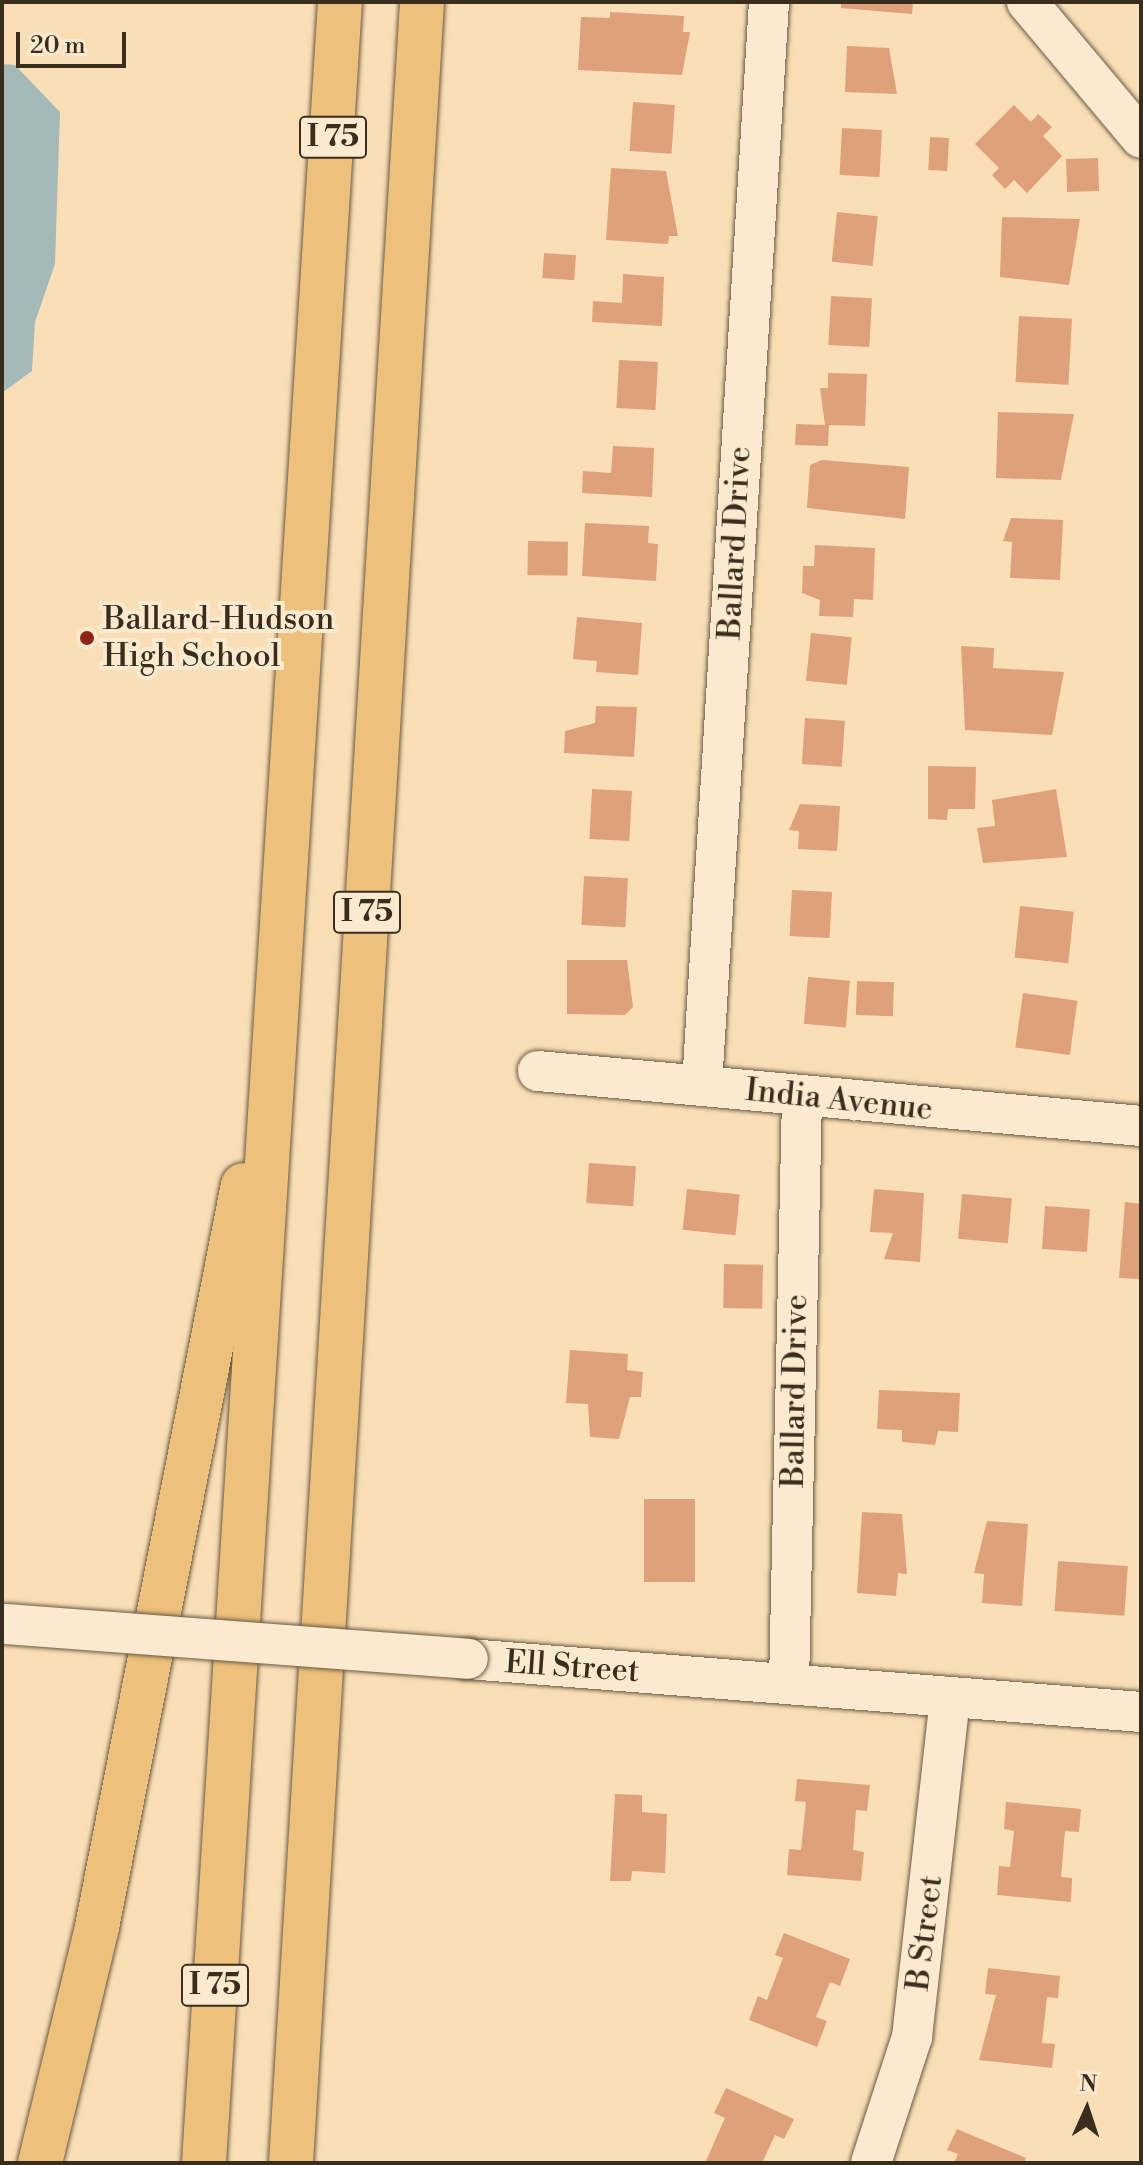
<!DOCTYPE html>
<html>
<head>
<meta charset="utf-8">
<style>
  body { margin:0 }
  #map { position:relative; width:1143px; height:2165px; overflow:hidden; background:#fadfb6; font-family:"Libre Bodoni",serif }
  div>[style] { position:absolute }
  .water>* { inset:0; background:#a4bab9 }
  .building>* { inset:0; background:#dfa07c; transform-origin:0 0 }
  .roads { filter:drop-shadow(0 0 2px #695a44) drop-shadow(0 0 2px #695a44) }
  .street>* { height:40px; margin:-20px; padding:0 20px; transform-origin:20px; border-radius:20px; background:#fcead0 }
  .highway>* { height:44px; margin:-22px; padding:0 22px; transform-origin:22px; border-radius:22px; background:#edc07b }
  .bridges { filter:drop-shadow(0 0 2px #695a44) drop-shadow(0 0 2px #695a44) }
  .street-bridge>* { height:40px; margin:-20px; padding:0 20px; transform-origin:20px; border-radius:20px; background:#fcead0 }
  .dots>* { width:22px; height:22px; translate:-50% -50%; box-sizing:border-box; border:4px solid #fcead0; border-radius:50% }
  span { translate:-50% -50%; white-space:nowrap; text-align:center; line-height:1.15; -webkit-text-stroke:8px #fcead0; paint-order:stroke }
  .shield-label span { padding:2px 6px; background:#fcead0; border:2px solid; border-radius:6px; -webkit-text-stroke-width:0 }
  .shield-label { font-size:30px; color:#392d1e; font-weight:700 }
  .street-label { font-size:32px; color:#392d1e }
  .poi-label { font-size:32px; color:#392d1e }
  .left { translate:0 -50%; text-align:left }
  .frame { position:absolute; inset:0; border:4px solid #392d1e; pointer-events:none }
  .north { position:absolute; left:1047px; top:2069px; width:80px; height:80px; -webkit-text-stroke:6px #fcead0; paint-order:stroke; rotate:3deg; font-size:22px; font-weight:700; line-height:32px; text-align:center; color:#392d1e }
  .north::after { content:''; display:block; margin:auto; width:28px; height:36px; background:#392d1e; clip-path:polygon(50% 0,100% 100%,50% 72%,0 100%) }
  .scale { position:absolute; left:16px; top:32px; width:110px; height:36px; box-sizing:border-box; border:4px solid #392d1e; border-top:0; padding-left:10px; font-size:24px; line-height:28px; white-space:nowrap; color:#392d1e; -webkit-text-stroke:6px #fcead0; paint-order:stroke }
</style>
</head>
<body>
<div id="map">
  <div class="water">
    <i style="clip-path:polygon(2px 64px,15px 65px,60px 112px,55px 264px,35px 322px,32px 371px,2px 393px)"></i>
  </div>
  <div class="building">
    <i style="clip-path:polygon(841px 2px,913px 2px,912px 14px,841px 8px)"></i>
    <i style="clip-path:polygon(610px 12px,684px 16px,683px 32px,690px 32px,682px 75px,578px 70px,581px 17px,610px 18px)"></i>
    <i style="clip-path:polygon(847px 46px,889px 48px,897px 94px,845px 92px)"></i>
    <i style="left:633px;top:102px;width:42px;height:49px;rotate:4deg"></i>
    <i style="clip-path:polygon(1014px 105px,1031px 122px,1038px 114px,1052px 127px,1043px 136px,1062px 156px,1027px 193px,1014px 180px,1005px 189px,992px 175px,999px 168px,975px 144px)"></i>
    <i style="left:842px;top:128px;width:40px;height:47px;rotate:3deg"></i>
    <i style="left:930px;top:137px;width:19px;height:33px;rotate:3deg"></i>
    <i style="left:1098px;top:158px;width:33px;height:32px;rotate:88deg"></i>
    <i style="clip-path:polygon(611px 168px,666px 171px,678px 236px,669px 236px,668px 244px,606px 240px)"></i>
    <i style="left:837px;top:212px;width:41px;height:50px;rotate:6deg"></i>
    <i style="clip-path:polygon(1002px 217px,1080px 219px,1069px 285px,1000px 277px)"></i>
    <i style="left:544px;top:253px;width:32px;height:25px;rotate:4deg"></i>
    <i style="clip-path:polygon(623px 274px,664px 277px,662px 326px,592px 322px,593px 301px,622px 303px)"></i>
    <i style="left:831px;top:296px;width:41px;height:49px;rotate:3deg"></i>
    <i style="left:1019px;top:316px;width:53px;height:66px;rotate:3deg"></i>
    <i style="left:619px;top:360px;width:39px;height:48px;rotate:3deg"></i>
    <i style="clip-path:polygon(828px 373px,867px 374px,865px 426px,829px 425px,828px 446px,795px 445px,796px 424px,825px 425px,820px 388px,828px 388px)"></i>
    <i style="clip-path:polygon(998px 412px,1074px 414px,1061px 480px,996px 478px)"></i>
    <i style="clip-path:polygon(613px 446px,654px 448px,652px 497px,582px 493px,583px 471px,611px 473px)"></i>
    <i style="clip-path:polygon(822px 460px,909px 467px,905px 519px,807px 508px,810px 465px)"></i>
    <i style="clip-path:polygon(1011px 518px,1063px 520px,1060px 580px,1010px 578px,1012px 542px,1003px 541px)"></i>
    <i style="clip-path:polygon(585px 523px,649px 526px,648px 543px,658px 544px,656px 581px,582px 576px)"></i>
    <i style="left:528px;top:541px;width:40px;height:34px;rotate:1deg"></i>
    <i style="clip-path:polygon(815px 545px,875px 548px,873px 600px,854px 599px,853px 617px,819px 616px,820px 600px,802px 593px,803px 566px,814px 566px)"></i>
    <i style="clip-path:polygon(577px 617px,642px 623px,638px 675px,596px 672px,597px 661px,573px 659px)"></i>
    <i style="left:811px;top:633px;width:41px;height:48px;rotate:6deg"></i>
    <i style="clip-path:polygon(961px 646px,994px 648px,993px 668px,1064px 672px,1052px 735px,965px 730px)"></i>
    <i style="clip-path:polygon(596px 706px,637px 707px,634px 757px,564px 753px,565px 731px,595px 723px)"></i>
    <i style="left:805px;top:718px;width:40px;height:46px;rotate:4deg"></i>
    <i style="clip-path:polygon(928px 766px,976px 767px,975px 809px,948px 809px,947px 820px,928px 819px)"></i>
    <i style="left:592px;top:789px;width:40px;height:50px;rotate:3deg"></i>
    <i style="clip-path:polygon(1056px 789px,1067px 857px,983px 863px,977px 828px,995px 826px,992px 800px)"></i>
    <i style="clip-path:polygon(800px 804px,840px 806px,837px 851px,798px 849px,799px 831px,789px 830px)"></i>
    <i style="left:584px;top:876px;width:44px;height:49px;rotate:3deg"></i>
    <i style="left:792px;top:890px;width:40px;height:46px;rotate:3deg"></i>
    <i style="left:1020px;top:906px;width:54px;height:52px;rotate:6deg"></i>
    <i style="clip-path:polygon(567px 960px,627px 960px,633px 1007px,625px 1015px,567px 1014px)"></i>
    <i style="left:808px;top:977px;width:42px;height:47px;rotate:5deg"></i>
    <i style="left:857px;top:981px;width:37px;height:34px;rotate:2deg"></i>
    <i style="left:1023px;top:993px;width:55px;height:55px;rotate:8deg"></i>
    <i style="left:589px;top:1163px;width:47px;height:40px;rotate:4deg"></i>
    <i style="left:687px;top:1189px;width:53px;height:41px;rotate:6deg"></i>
    <i style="clip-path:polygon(874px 1189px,924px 1193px,920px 1262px,884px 1259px,893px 1233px,870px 1232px)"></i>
    <i style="left:962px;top:1194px;width:50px;height:45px;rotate:5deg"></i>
    <i style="clip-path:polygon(1125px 1202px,1141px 1204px,1141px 1279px,1119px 1278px)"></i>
    <i style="left:1045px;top:1206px;width:45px;height:43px;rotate:4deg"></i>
    <i style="left:724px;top:1264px;width:39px;height:44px;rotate:1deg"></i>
    <i style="clip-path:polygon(570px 1350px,628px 1354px,627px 1370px,643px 1372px,641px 1397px,630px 1397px,619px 1439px,590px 1437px,588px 1404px,566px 1403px)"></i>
    <i style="clip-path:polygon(879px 1390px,960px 1393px,958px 1432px,938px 1431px,935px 1445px,902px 1442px,902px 1430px,877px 1429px)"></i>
    <i style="left:644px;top:1499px;width:51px;height:83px"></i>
    <i style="clip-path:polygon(862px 1512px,902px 1514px,907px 1574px,898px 1573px,896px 1596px,857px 1593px)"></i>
    <i style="clip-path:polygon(987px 1521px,1028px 1524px,1022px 1606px,982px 1603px,984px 1574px,974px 1573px)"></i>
    <i style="left:1058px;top:1561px;width:70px;height:50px;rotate:4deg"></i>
    <i style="clip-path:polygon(797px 1779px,870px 1785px,867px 1811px,856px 1810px,853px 1850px,864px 1852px,861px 1881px,787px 1875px,789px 1849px,801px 1850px,806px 1802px,795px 1801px)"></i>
    <i style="clip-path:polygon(615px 1794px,642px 1795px,642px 1812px,667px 1814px,665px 1873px,632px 1871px,631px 1881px,610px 1881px)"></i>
    <i style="clip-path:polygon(1006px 1802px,1081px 1809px,1079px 1832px,1065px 1831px,1061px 1877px,1072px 1878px,1071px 1902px,997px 1895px,999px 1866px,1010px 1867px,1014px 1831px,1004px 1829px)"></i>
    <i style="clip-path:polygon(784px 1933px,850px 1959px,840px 1986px,830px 1982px,816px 2017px,827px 2021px,817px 2047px,749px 2020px,758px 1996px,767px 2000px,783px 1958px,775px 1955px)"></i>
    <i style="clip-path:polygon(988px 1968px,1060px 1976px,1058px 1998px,1047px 1997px,1042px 2043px,1055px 2044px,1052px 2068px,979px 2060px,996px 1995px,985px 1994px)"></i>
    <i style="clip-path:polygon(726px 2088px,794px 2119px,784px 2139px,775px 2135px,762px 2163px,705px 2163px,725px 2118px,714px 2113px)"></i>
    <i style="clip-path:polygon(957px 2129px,1026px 2158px,1024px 2163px,954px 2163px,958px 2154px,947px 2150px)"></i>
  </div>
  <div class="roads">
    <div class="street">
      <i style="left:1027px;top:2px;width:177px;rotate:50deg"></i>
      <i style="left:538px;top:1071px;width:606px;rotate:5.21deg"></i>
      <i style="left:702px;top:1085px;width:1085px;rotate:-86.46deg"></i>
      <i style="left:468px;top:1659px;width:675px;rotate:4.5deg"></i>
      <i style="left:789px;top:1684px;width:585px;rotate:-88.73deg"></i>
      <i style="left:871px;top:2163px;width:133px;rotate:-72deg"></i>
      <i style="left:912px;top:2037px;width:342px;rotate:-83.6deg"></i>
    </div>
    <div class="highway">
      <i style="left:40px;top:2163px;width:243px;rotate:-76.4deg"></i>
      <i style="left:97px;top:1927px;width:756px;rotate:-78.87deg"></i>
      <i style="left:204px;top:2163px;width:2165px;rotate:-86.4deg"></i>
      <i style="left:291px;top:2163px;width:2165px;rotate:-86.53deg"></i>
    </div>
  </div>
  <div class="bridges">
    <div class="street-bridge">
      <i style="left:6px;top:1624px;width:463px;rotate:4.3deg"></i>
    </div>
  </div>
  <div class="dots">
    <i style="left:87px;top:638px;background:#8f2418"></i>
  </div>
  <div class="shield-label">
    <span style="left:333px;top:137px">I 75</span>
    <span style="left:367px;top:912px">I 75</span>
    <span style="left:215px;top:1985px">I 75</span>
  </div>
  <div class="street-label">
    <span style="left:735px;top:543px;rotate:-87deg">Ballard Drive</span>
    <span style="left:839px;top:1100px;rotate:6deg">India Avenue</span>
    <span style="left:795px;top:1391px;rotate:-89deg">Ballard Drive</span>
    <span style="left:572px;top:1667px;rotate:4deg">Ell Street</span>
    <span style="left:925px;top:1933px;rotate:-83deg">B Street</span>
  </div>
  <div class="poi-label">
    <span class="left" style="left:103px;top:638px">Ballard-Hudson<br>High School</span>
  </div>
  <div class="frame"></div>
  <div class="north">N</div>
  <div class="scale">20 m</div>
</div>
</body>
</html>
